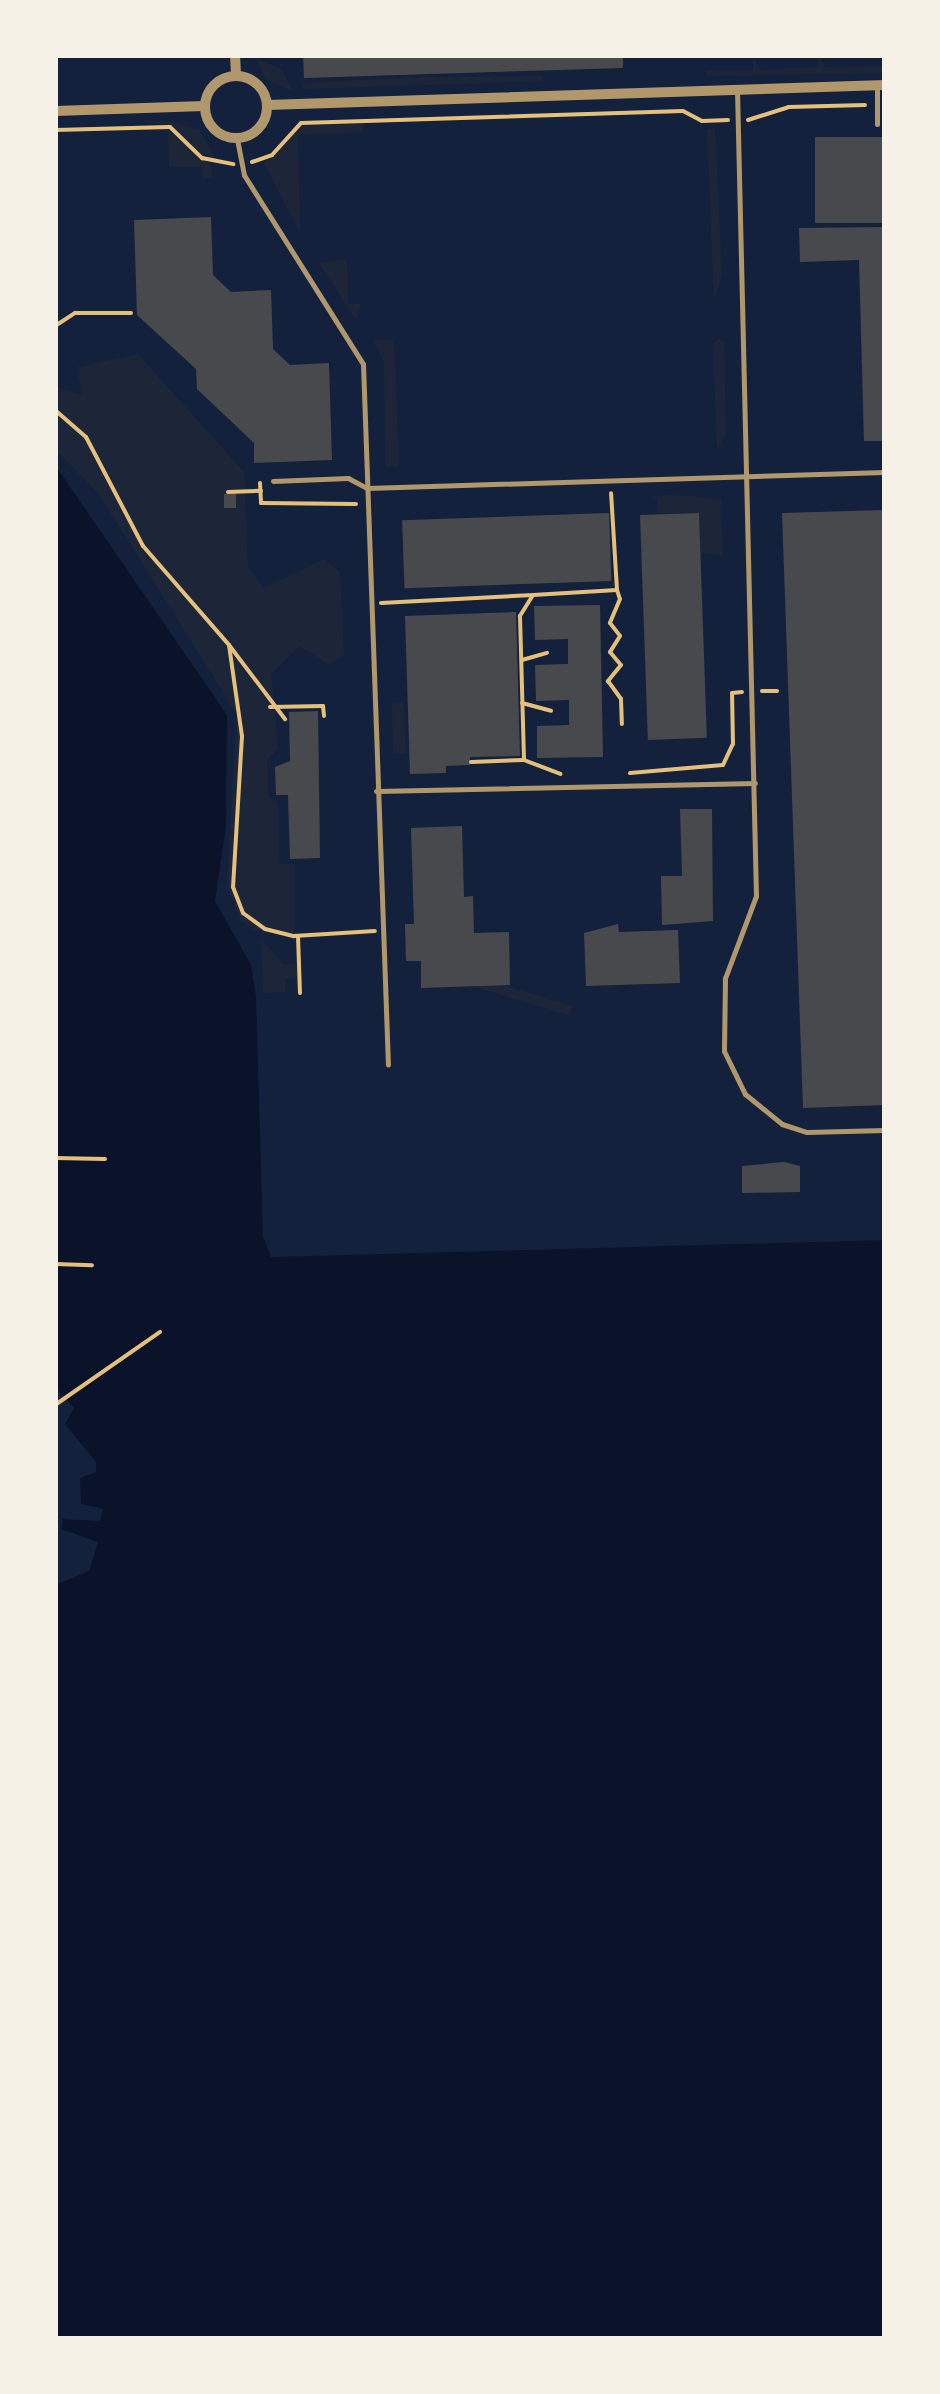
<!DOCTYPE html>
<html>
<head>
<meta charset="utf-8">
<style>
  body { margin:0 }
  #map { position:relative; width:940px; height:2394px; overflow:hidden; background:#14213d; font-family:"Roboto Condensed",sans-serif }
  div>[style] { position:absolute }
  .green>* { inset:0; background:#1d2539; transform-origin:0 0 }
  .water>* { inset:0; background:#0b132b }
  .building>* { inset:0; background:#48494c; transform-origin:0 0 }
  .path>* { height:4px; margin:-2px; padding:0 2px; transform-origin:2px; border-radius:2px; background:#e5c07b }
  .service>* { height:5px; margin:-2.5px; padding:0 2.5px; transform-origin:2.5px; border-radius:2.5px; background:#b1986c }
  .minor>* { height:10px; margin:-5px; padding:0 5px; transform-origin:5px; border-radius:5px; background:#b1986c }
  .minor>.ring { margin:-5px; padding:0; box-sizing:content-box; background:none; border:10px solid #b1986c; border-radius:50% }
  span { translate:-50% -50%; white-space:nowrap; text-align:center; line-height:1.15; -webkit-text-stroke:8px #f6f1e7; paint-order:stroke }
  .frame { position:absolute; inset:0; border:58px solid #f6f1e7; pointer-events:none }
</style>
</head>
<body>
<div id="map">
  <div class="green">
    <i style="clip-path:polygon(818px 55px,826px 67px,884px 66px,885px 55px,885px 73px,706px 76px,706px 71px,753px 71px,753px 57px,760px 70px,818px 67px)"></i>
    <i style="clip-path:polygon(255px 57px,282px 70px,293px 91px,266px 80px)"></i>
    <i style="clip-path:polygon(416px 77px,541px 76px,545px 81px,302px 89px,302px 83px)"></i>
    <i style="clip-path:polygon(143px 121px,172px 121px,199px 130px,216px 159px,196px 150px,175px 126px)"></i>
    <i style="clip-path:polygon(365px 123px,362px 133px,298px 135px,300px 233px,264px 163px,301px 126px)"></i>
    <i style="clip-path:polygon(715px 128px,722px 275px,714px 301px,707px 129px)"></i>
    <i style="clip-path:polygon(168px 130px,212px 167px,211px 178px,203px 179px,202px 167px,169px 167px)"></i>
    <i style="clip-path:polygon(347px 259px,348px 304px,361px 304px,356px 320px,319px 263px)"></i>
    <i style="clip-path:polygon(719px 339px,724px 342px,726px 435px,717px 451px,713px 343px)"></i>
    <i style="clip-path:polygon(374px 340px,394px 340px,399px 467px,385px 467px,384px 363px)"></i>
    <i style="clip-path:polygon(138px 354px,244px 472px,248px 567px,263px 588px,324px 559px,340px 572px,344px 655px,329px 665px,300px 646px,271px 674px,278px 749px,267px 760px,268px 795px,278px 805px,279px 864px,294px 864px,294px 933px,253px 929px,241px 921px,227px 886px,237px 714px,98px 493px,55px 449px,55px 386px,81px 395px,78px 367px)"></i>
    <i style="clip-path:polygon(670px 495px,721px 499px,723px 556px,701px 553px,699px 513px,658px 513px,658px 499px,651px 497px)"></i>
    <i style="clip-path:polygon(403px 702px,406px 753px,393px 753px,392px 703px)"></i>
    <i style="clip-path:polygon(261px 939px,283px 964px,297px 964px,297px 979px,285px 979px,285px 992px,263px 993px)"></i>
    <i style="left:572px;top:1006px;width:10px;height:144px;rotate:107deg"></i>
  </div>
  <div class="water">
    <i style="clip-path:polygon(55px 465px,227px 715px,226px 827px,215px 901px,251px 965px,256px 996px,263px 1236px,271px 1257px,885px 1240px,885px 2339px,55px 2339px,55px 1585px,89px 1571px,98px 1542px,61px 1529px,63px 1519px,100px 1521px,103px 1509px,81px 1504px,80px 1478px,96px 1472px,96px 1462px,65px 1424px,74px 1408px,55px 1387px)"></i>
  </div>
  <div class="building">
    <i style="clip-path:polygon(303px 55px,623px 55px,623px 68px,304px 78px)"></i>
    <i style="left:885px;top:137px;width:86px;height:70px;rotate:90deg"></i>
    <i style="clip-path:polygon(211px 217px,213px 275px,231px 292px,271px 290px,273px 349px,290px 365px,329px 363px,332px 460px,254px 463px,254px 443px,197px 389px,196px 369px,137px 315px,134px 220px)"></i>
    <i style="clip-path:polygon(885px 227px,885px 441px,864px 441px,859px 260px,800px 262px,799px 228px)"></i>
    <i style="left:224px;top:494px;width:12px;height:14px"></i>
    <i style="clip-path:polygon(885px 510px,885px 1105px,803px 1108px,782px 513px)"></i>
    <i style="left:609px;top:513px;width:68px;height:207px;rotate:88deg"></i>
    <i style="left:699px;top:513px;width:225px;height:59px;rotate:88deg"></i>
    <i style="clip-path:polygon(600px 605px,603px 757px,537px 758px,537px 726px,569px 725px,569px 700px,536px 701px,535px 665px,568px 664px,568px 639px,535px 640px,534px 606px)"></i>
    <i style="clip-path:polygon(516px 612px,520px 756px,470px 757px,470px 765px,446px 766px,446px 773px,410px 774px,405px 616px)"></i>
    <i style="clip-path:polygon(318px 711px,320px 858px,290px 859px,288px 795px,276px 795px,275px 767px,290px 761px,289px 712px)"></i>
    <i style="clip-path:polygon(680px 809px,712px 809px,713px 921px,662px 925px,661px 876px,682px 876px)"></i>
    <i style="clip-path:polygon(462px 826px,464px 897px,473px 896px,474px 933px,509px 932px,510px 985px,421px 988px,421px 961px,406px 961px,405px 924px,414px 924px,411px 828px)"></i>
    <i style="clip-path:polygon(618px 924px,619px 932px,678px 930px,680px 983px,586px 986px,584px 933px)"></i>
    <i style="clip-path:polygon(784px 1162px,800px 1166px,800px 1192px,742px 1193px,742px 1166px)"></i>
  </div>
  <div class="path">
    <i style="left:748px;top:120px;width:43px;rotate:-17.6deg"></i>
    <i style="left:789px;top:107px;width:76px;rotate:-1.5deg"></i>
    <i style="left:55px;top:130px;width:115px;rotate:-1.5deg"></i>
    <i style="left:170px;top:127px;width:45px;rotate:44.1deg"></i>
    <i style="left:202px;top:158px;width:32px;rotate:11deg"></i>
    <i style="left:252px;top:162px;width:21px;rotate:-19deg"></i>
    <i style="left:272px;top:155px;width:43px;rotate:-47.8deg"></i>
    <i style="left:301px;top:123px;width:382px;rotate:-1.8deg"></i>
    <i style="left:683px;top:111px;width:21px;rotate:28deg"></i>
    <i style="left:702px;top:121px;width:26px;rotate:-2deg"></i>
    <i style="left:55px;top:326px;width:24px;rotate:-33deg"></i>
    <i style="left:75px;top:313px;width:56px"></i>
    <i style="left:55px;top:410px;width:41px;rotate:41.1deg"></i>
    <i style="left:86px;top:437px;width:123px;rotate:62.4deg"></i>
    <i style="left:143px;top:546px;width:131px;rotate:49deg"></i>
    <i style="left:229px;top:645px;width:92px;rotate:81.9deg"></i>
    <i style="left:242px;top:736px;width:151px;rotate:93.4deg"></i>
    <i style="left:233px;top:887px;width:28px;rotate:69deg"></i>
    <i style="left:243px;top:913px;width:27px;rotate:36deg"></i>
    <i style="left:265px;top:929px;width:30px;rotate:14deg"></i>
    <i style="left:294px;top:936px;width:81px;rotate:-3.5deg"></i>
    <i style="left:260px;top:483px;width:20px;rotate:87deg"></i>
    <i style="left:261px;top:503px;width:95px;rotate:0.6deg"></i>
    <i style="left:228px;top:492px;width:33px;rotate:-2deg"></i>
    <i style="left:617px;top:590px;width:9px;rotate:72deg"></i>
    <i style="left:620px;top:599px;width:26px;rotate:113deg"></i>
    <i style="left:610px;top:623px;width:16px;rotate:52deg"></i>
    <i style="left:620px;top:636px;width:19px;rotate:122deg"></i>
    <i style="left:610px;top:652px;width:17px;rotate:50deg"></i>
    <i style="left:621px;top:665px;width:21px;rotate:129deg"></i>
    <i style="left:608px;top:681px;width:22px;rotate:54deg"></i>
    <i style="left:621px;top:699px;width:25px;rotate:88deg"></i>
    <i style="left:533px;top:595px;width:84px;rotate:-3.4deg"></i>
    <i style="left:617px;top:590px;width:97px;rotate:-93.5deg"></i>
    <i style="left:381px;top:603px;width:152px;rotate:-3deg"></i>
    <i style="left:533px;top:595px;width:25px;rotate:122deg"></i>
    <i style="left:520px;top:616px;width:144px;rotate:88.4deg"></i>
    <i style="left:524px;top:760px;width:39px;rotate:21deg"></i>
    <i style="left:229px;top:645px;width:93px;rotate:52.9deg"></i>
    <i style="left:522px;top:660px;width:26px;rotate:-16deg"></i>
    <i style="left:762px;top:691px;width:15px"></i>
    <i style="left:522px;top:703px;width:30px;rotate:15deg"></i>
    <i style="left:270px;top:707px;width:53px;rotate:-1.1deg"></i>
    <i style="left:323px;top:706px;width:10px;rotate:84deg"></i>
    <i style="left:471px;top:762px;width:53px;rotate:-2.2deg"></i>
    <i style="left:630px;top:773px;width:93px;rotate:-4.9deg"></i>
    <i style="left:723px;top:765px;width:23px;rotate:-65deg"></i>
    <i style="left:733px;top:744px;width:51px;rotate:-91.1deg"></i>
    <i style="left:732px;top:693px;width:10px;rotate:-6deg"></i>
    <i style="left:298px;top:936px;width:57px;rotate:88deg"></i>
    <i style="left:55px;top:1158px;width:50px;rotate:1.1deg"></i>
    <i style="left:55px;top:1264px;width:37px;rotate:2deg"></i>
    <i style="left:55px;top:1405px;width:128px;rotate:-34.8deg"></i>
  </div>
  <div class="service">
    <i style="left:877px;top:87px;width:37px;rotate:90deg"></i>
    <i style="left:737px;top:90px;width:806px;rotate:88.65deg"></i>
    <i style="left:756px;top:896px;width:88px;rotate:110.7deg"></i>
    <i style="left:725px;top:978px;width:73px;rotate:90.8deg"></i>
    <i style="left:724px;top:1051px;width:48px;rotate:64deg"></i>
    <i style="left:745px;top:1094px;width:48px;rotate:39deg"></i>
    <i style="left:782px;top:1124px;width:26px;rotate:18deg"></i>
    <i style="left:807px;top:1132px;width:78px;rotate:-1.5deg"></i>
    <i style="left:237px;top:139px;width:37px;rotate:79deg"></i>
    <i style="left:244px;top:175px;width:223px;rotate:57.8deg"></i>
    <i style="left:363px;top:364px;width:701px;rotate:87.96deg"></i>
    <i style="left:273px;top:481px;width:75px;rotate:-2.3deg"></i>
    <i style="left:348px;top:478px;width:21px;rotate:28deg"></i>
    <i style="left:367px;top:488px;width:518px;rotate:-1.77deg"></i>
    <i style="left:376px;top:791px;width:379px;rotate:-1.2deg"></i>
  </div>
  <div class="minor">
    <i style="left:235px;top:55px;width:21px;rotate:87deg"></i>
    <i class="ring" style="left:205px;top:76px;width:52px;height:52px"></i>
    <i style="left:267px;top:105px;width:618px;rotate:-1.85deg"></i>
    <i style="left:55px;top:111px;width:149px;rotate:-1.9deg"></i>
  </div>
  <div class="frame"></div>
</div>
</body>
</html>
